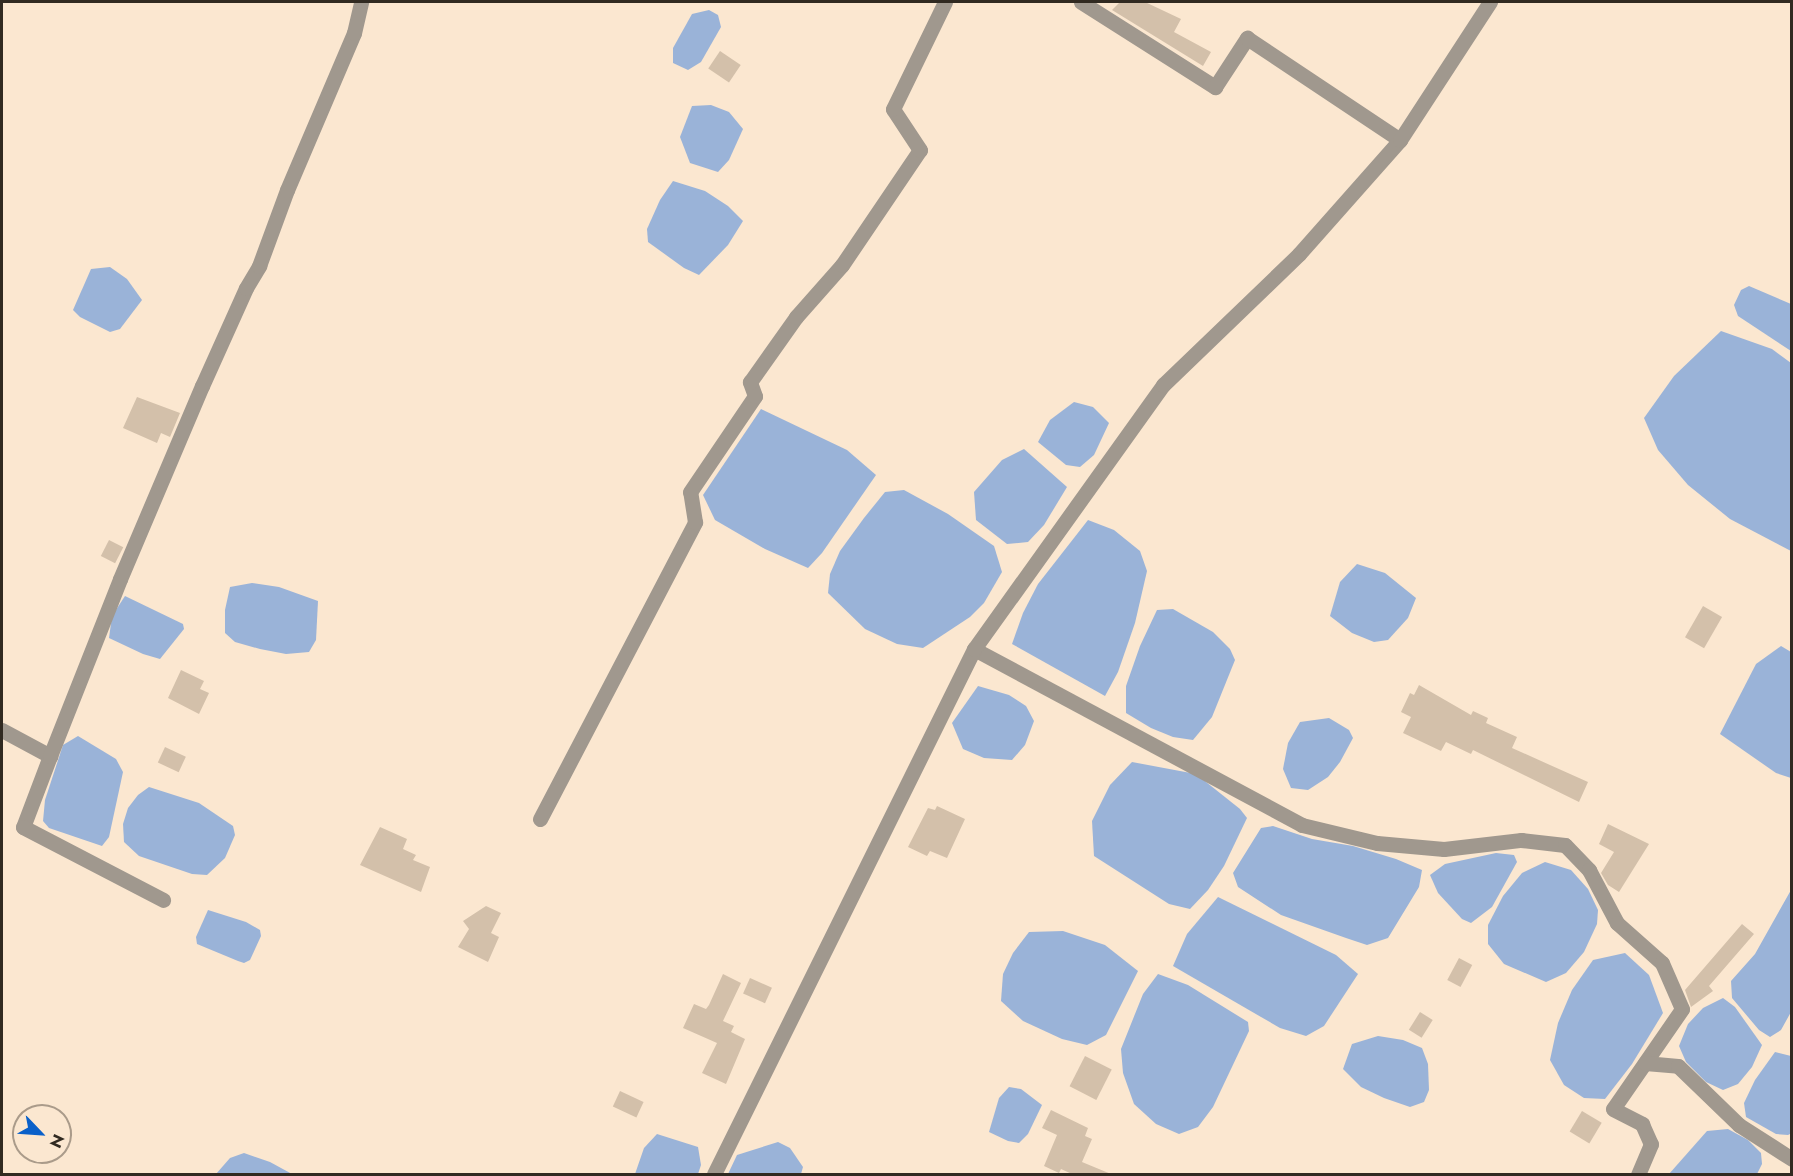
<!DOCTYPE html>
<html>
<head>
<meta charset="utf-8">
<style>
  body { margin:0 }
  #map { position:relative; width:1793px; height:1176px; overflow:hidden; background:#fbe7d0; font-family:Jost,sans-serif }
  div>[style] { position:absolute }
  .water>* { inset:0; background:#9ab3d8 }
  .building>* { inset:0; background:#d3c0aa; transform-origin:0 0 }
  .street>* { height:15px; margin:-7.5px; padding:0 7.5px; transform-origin:7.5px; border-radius:7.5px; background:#a0988e }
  span { translate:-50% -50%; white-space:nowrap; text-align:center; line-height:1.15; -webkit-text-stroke:5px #fbe7d0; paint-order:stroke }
  .frame { position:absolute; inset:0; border:3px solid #312a21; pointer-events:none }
  .north { position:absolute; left:12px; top:1104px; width:60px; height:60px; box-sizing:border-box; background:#fbe7d0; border:2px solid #aa9b8a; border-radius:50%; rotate:115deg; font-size:16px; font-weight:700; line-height:24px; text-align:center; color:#312a21 }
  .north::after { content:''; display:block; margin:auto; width:21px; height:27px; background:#0a60c9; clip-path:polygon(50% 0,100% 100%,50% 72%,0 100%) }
</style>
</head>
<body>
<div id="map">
  <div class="water">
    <i style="clip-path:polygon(709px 10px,718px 15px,721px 27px,701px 62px,688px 70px,673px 63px,673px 48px,692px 14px)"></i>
    <i style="clip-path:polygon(711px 105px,729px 112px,743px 129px,729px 160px,718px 172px,690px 163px,680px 137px,692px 106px)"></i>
    <i style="clip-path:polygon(673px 181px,705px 191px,728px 206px,743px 221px,728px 245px,699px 275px,684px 268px,648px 242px,647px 229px,660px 200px)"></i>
    <i style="clip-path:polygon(110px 267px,127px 279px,142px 300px,120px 329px,110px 332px,80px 317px,73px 310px,91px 269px)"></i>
    <i style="clip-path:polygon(1749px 286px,1791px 304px,1791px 351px,1738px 316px,1734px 305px,1741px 290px)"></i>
    <i style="clip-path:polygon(1721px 331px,1772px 349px,1791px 363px,1791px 551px,1730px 519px,1688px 485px,1658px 450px,1644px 418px,1674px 376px)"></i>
    <i style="clip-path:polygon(1074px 402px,1093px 407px,1109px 423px,1094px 455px,1080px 467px,1066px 465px,1038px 442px,1050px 420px)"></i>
    <i style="clip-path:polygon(761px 409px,847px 450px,876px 475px,822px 553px,808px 568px,765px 549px,715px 520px,703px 495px)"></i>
    <i style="clip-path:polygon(1024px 449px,1067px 487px,1044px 525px,1028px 542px,1007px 544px,976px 520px,974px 492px,1002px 460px)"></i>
    <i style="clip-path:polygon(904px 490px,948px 514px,994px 546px,1002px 572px,984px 603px,970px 617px,923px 648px,897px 644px,865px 629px,828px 593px,830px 574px,840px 551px,864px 518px,885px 492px)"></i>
    <i style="clip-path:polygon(1088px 520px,1114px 530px,1140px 551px,1147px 571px,1135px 623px,1118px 672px,1105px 696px,1012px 644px,1023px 613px,1038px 584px)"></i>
    <i style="clip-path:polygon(1357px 564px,1385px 573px,1416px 598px,1408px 618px,1388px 640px,1374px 642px,1352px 633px,1330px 616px,1340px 582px)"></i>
    <i style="clip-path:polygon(252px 583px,279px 587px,318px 601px,316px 640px,309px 652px,286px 654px,260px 649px,235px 642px,225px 633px,225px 610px,230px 587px)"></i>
    <i style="clip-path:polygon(125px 596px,183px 624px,184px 629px,160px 659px,143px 654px,109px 638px,112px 616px)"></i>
    <i style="clip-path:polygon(1173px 609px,1213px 632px,1230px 649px,1235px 660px,1212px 717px,1193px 740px,1173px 737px,1151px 728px,1126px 713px,1126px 686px,1140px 646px,1157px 610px)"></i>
    <i style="clip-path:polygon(1781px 646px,1791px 652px,1791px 778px,1776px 773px,1720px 734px,1756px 664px)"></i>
    <i style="clip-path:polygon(978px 686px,1009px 695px,1026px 706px,1034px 721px,1025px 745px,1012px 760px,984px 758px,963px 749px,952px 723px)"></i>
    <i style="clip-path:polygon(1329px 718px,1349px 730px,1353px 738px,1340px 762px,1328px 777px,1308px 790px,1291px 788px,1283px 769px,1288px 743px,1300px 722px)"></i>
    <i style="clip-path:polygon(78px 736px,116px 759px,123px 772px,109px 837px,102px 846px,49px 828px,43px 821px,45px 800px,63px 745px)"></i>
    <i style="clip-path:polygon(1132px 762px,1196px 774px,1240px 809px,1247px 818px,1224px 866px,1208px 890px,1190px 909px,1169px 904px,1094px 856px,1092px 821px,1110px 785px)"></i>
    <i style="clip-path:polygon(149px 787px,199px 803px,233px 826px,235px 835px,225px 858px,207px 875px,192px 874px,139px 856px,124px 842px,123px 824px,128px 808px,138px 795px)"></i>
    <i style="clip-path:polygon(1273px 826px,1312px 839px,1353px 846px,1396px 859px,1422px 870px,1419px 887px,1388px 938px,1367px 945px,1346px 938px,1281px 915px,1238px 887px,1233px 873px,1261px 828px)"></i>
    <i style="clip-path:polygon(1496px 853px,1514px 855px,1517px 862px,1492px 907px,1471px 923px,1462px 919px,1438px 893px,1430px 875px,1445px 864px)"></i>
    <i style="clip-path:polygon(1545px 862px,1571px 870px,1588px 889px,1598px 910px,1597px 924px,1584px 952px,1566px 973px,1546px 982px,1504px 964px,1488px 944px,1488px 925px,1503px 896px,1522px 873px)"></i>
    <i style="clip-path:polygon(1791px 890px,1791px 1012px,1781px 1030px,1770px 1037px,1759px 1030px,1732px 998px,1731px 981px,1755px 954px)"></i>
    <i style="clip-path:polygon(1218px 897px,1336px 955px,1358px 974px,1324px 1026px,1306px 1036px,1280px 1028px,1173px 966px,1187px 934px)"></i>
    <i style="clip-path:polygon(208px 910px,246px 922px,260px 930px,261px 936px,250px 960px,244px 963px,238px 961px,197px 944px,196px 937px)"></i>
    <i style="clip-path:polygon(1063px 931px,1105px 945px,1138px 971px,1106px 1035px,1087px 1045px,1062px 1039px,1023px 1021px,1001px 1001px,1003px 974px,1013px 953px,1029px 932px)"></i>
    <i style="clip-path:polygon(1625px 953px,1649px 975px,1663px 1013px,1632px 1064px,1605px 1099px,1584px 1098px,1564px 1085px,1550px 1060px,1558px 1023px,1572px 990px,1593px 960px)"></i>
    <i style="clip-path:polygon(1158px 974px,1188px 985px,1248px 1022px,1249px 1031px,1213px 1107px,1198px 1127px,1179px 1134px,1156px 1124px,1134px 1104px,1123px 1073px,1121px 1049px,1143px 994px)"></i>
    <i style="clip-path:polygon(1723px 998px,1735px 1007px,1762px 1045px,1752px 1067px,1738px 1084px,1723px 1090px,1706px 1082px,1686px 1062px,1679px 1046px,1688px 1024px,1703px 1008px)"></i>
    <i style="clip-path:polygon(1378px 1036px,1403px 1040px,1422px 1048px,1428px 1064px,1429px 1090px,1424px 1102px,1410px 1107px,1384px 1098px,1361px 1087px,1343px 1069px,1352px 1044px)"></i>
    <i style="clip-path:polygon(1775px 1052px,1791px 1056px,1792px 1133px,1788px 1135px,1776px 1134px,1746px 1117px,1744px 1103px,1755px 1080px)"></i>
    <i style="clip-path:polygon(1009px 1087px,1021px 1089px,1042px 1105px,1028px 1134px,1019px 1143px,1008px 1141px,989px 1132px,999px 1098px)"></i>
    <i style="clip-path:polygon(1728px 1129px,1748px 1140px,1761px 1153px,1762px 1164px,1757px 1174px,1669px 1174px,1707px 1131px)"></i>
    <i style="clip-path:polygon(657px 1134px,698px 1147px,701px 1165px,698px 1174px,635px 1174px,644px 1148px)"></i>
    <i style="clip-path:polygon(778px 1142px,790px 1148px,803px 1167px,801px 1174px,728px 1174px,737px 1155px)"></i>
    <i style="clip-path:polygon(244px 1153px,270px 1162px,292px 1174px,216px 1174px,230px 1158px)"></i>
  </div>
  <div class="building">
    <i style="clip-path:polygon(1120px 2px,1145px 2px,1181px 19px,1174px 32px,1211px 52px,1203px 66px,1112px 10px)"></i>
    <i style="left:720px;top:51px;width:25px;height:21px;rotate:34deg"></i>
    <i style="clip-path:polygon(137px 397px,180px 413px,170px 437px,161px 433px,157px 443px,123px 428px)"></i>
    <i style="left:109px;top:540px;width:16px;height:18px;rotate:27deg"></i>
    <i style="left:1703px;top:606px;width:22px;height:36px;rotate:30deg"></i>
    <i style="clip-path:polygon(181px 670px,204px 681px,200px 689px,209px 693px,199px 714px,168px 698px)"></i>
    <i style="clip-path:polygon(1419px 685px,1471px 715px,1473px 711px,1488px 718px,1486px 723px,1517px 737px,1512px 748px,1588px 782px,1579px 802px,1473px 750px,1471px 754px,1446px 742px,1441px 751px,1403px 733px,1411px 717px,1401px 712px,1410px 693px,1414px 695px)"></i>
    <i style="left:165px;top:747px;width:23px;height:17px;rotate:25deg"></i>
    <i style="clip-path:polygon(937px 806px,965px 819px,947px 858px,930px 851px,927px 856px,908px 847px,928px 808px,935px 810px)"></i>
    <i style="clip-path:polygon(1608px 824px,1649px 844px,1619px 892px,1608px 885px,1601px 873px,1614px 852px,1599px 844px)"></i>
    <i style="clip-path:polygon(380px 827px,407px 839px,403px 849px,416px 855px,413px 860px,430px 867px,421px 892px,360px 865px)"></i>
    <i style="clip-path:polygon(486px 906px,501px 913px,491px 933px,499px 937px,488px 962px,458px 947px,469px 929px,463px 921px)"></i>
    <i style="clip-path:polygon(1742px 924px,1754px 934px,1709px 986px,1713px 991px,1691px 1007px,1685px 990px)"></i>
    <i style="left:1459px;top:958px;width:15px;height:25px;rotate:28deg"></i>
    <i style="clip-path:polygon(723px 974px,741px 983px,723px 1021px,734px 1026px,731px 1032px,745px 1039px,726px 1084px,702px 1073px,717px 1043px,683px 1028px,694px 1004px,706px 1009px,709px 1005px)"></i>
    <i style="left:750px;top:978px;width:24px;height:17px;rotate:24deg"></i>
    <i style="left:1420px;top:1012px;width:15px;height:21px;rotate:32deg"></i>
    <i style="left:1085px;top:1056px;width:30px;height:34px;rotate:27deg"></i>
    <i style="left:620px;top:1091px;width:26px;height:17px;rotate:25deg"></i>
    <i style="clip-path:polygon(1051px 1110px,1088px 1128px,1085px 1136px,1092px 1139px,1082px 1162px,1111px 1174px,1072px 1174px,1061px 1169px,1059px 1173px,1044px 1166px,1057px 1135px,1042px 1128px)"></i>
    <i style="left:1582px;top:1111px;width:23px;height:24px;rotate:31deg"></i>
  </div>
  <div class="street">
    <i style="left:1081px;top:2px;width:159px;rotate:32.4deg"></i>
    <i style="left:1215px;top:87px;width:59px;rotate:-56.9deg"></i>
    <i style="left:1247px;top:38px;width:184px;rotate:33.7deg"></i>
    <i style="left:974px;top:649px;width:372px;rotate:28.2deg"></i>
    <i style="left:1302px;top:825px;width:77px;rotate:13.5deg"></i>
    <i style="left:1377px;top:843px;width:67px;rotate:5.1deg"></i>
    <i style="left:1444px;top:849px;width:78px;rotate:-6.7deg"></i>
    <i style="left:1521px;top:840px;width:44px;rotate:6.5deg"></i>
    <i style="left:1565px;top:845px;width:35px;rotate:46deg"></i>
    <i style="left:1589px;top:870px;width:60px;rotate:62.2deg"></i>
    <i style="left:1617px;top:923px;width:60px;rotate:41.6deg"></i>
    <i style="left:1662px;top:963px;width:50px;rotate:66.5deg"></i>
    <i style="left:1682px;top:1009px;width:121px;rotate:124.6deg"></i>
    <i style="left:1613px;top:1109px;width:33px;rotate:27deg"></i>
    <i style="left:1642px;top:1124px;width:22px;rotate:66deg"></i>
    <i style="left:1651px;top:1144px;width:33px;rotate:113deg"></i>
    <i style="left:2px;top:730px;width:55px;rotate:28.4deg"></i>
    <i style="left:50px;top:756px;width:76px;rotate:110.8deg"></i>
    <i style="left:23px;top:827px;width:158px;rotate:27.5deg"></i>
    <i style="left:50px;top:756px;width:190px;rotate:-68.4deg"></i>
    <i style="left:120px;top:579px;width:210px;rotate:-67deg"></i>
    <i style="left:202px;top:386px;width:107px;rotate:-65.8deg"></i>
    <i style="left:246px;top:288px;width:26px;rotate:-59deg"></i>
    <i style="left:259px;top:266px;width:81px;rotate:-69.8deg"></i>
    <i style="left:287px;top:190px;width:171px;rotate:-66.9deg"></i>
    <i style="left:354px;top:33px;width:32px;rotate:-77deg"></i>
    <i style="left:540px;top:819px;width:335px;rotate:-62.4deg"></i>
    <i style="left:695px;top:522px;width:30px;rotate:-99deg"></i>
    <i style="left:690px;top:492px;width:116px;rotate:-55.9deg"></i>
    <i style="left:755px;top:396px;width:15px;rotate:-110deg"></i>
    <i style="left:750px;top:382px;width:80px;rotate:-54.7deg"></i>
    <i style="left:796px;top:317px;width:69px;rotate:-48.5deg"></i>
    <i style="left:842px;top:265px;width:139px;rotate:-55.9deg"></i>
    <i style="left:920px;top:150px;width:49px;rotate:-123.4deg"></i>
    <i style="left:893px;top:109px;width:119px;rotate:-64.1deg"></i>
    <i style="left:1645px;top:1063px;width:33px;rotate:5deg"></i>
    <i style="left:1678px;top:1066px;width:85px;rotate:44deg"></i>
    <i style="left:1739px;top:1125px;width:63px;rotate:32.7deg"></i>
    <i style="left:714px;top:1174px;width:586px;rotate:-63.65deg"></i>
    <i style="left:974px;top:649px;width:325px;rotate:-54.4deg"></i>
    <i style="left:1163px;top:385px;width:189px;rotate:-43.9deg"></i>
    <i style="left:1299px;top:254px;width:152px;rotate:-48.5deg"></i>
    <i style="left:1400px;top:140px;width:165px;rotate:-56.9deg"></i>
  </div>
  <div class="frame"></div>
  <div class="north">N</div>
</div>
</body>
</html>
